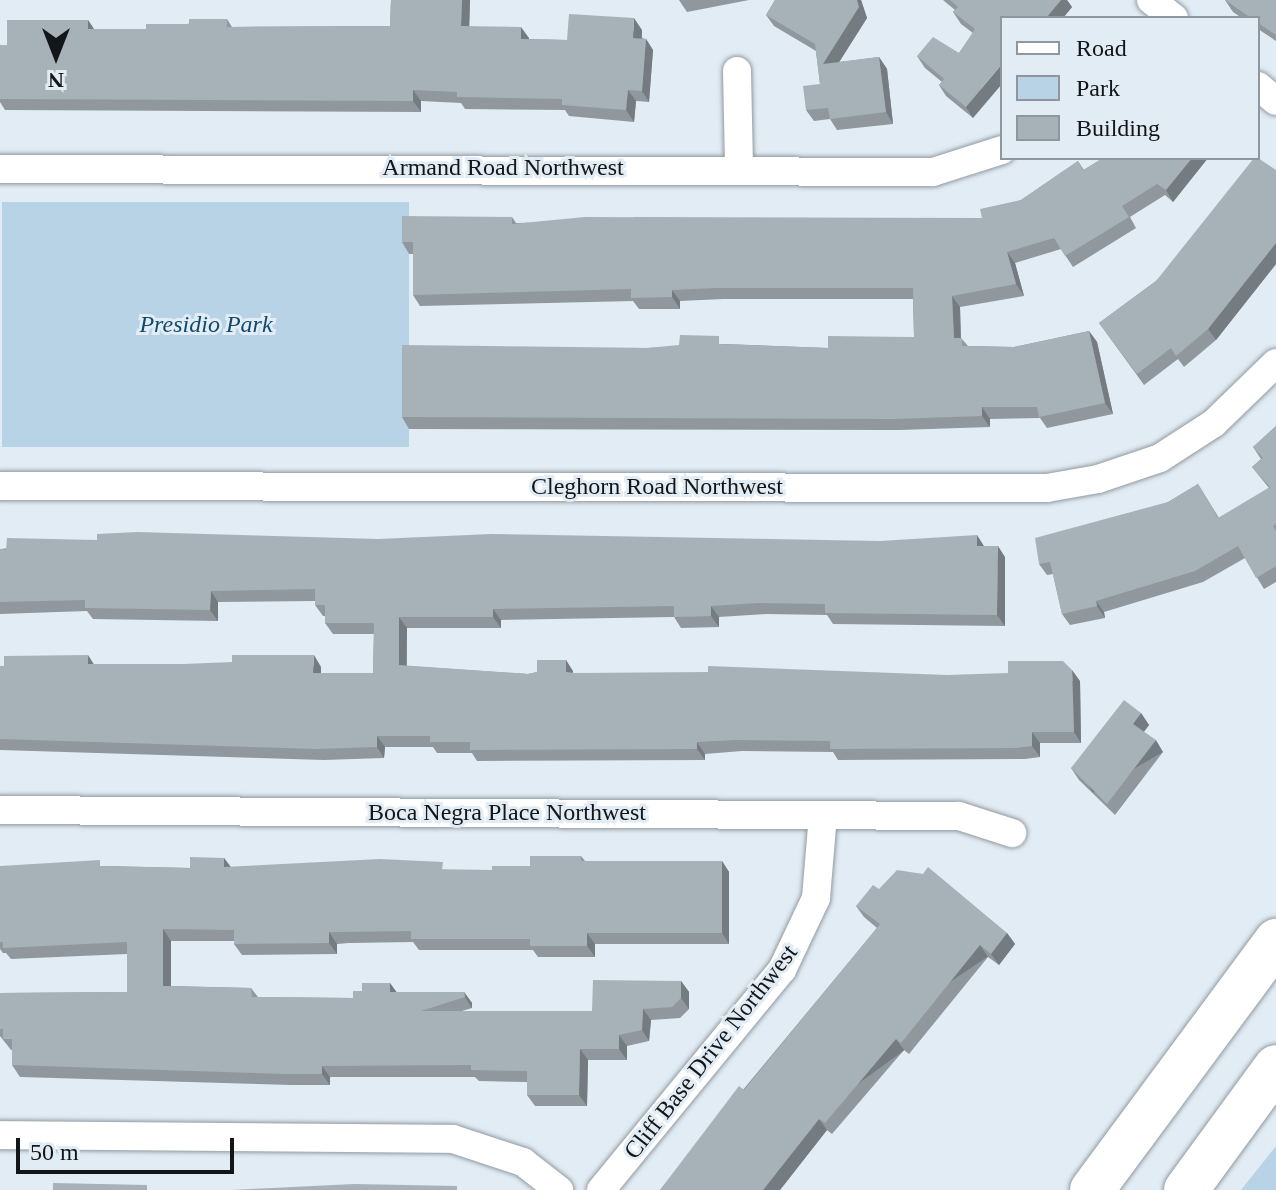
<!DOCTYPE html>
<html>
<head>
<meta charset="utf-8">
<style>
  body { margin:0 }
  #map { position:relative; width:1276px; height:1190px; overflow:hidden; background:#e2ecf4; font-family:"Times New Roman",serif }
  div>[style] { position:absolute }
  .green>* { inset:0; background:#b8d2e6; transform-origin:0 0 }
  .roads { filter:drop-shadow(0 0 2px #919aa1) drop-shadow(0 0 2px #919aa1) }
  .street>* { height:28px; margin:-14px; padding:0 14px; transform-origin:14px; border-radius:14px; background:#fff }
  .primary>* { height:44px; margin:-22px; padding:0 22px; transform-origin:22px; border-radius:22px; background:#fff }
  .wall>* { inset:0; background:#90989e }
  .shaded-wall>* { inset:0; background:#757c81; transform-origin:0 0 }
  .building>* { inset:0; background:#a7b1b8 }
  span { translate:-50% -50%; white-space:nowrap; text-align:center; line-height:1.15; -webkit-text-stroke:6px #e2ecf4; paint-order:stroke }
  .street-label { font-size:24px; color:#131619 }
  .park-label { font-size:24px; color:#104b6d; font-style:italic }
  .legend { position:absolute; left:1000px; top:16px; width:260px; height:144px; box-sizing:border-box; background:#e2ecf4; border:2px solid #8f969c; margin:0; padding:10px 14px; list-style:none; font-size:24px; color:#131619 }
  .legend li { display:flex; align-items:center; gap:16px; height:40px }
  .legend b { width:40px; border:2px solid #8f969c }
  .north { position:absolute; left:16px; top:16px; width:80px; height:80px; -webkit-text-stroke:6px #e2ecf4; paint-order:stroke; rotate:180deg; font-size:22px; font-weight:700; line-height:32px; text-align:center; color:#131619 }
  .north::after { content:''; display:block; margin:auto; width:28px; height:36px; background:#131619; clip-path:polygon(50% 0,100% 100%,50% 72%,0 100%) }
  .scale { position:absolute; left:16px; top:1138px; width:218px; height:36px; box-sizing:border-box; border:4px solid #131619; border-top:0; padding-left:10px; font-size:24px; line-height:28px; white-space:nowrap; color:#131619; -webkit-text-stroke:6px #e2ecf4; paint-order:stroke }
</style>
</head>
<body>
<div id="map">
  <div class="green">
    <i style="left:2px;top:202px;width:407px;height:245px"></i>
    <i style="clip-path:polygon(1276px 1146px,1276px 1190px,1241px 1190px)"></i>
  </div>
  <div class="roads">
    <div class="street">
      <i style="left:1151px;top:0;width:29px;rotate:38deg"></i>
      <i style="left:737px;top:71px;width:97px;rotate:88.8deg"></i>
      <i style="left:1258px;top:86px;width:23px;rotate:40deg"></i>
      <i style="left:0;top:169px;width:933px;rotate:0.18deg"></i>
      <i style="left:933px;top:172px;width:72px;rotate:-17.7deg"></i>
      <i style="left:0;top:486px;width:1047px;rotate:0.11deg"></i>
      <i style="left:1047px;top:488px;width:52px;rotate:-10deg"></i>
      <i style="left:1098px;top:479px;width:65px;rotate:-18.7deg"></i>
      <i style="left:1160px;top:458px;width:64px;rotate:-32.9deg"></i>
      <i style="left:1214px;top:423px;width:86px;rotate:-44.1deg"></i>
      <i style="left:0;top:810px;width:959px;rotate:0.36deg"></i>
      <i style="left:959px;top:816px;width:56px;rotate:17.8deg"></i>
      <i style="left:0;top:1135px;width:453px;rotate:0.5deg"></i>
      <i style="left:453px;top:1139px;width:74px;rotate:18.2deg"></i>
      <i style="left:523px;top:1162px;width:46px;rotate:37.9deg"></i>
      <i style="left:601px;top:1190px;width:285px;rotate:-50.6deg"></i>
      <i style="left:782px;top:970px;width:80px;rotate:-64.7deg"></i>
      <i style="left:816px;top:898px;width:83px;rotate:-85.2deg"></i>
    </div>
    <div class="primary">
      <i style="left:1092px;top:1190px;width:310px;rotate:-53.5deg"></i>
      <i style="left:1186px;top:1190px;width:152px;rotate:-53.8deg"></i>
    </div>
  </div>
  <div class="wall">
    <i style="clip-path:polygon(391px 0,470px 0,469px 26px,529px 38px,529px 39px,567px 40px,642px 30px,642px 38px,646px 39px,653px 50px,649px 102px,636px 101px,634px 122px,569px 116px,565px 110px,465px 109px,461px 103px,421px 101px,421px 112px,5px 110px,0 102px,0 45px,7px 45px,88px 20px,94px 29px,146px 29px,227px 19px,232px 27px,390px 26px)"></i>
    <i style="clip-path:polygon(679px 0,749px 0,687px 12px)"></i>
    <i style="clip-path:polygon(775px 0,861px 0,867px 18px,839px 62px,879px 57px,887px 69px,893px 124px,837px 130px,830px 119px,814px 121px,806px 110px,820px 84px,816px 51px,774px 26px,766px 15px)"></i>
    <i style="clip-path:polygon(943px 0,1067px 0,1072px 7px,1063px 18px,1002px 18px,973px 118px,946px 96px,939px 85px,942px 82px,925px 68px,917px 56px,959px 53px,973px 33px,961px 24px,953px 12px,955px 10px)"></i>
    <i style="clip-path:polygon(1225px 0,1276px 0,1276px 41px,1258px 29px,1258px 18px,1242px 18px,1233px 12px)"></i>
    <i style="clip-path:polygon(1103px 158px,1208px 158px,1173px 202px,1165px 195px,1130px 217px,1136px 228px,1073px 267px,1061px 249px,1015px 263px,1024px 296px,960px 307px,961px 338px,968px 346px,1014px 347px,1089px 331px,1097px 342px,1113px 414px,1047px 428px,1040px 418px,990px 419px,990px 427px,900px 430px,409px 429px,402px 417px,647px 348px,725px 344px,828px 348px,914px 337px,913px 299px,723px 299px,680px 301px,680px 309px,639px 309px,633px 301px,420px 306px,413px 295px,413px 254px,409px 254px,402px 242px,512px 217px,516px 223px,982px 218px,1021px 200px,1078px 161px,1084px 170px)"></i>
    <i style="clip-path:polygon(1276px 170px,1276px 264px,1216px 340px,1184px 367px,1178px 359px,1144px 385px,1099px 323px,1156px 281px)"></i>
    <i style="clip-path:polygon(1276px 426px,1276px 582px,1264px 589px,1245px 558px,1203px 582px,1104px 612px,1105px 618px,1070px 625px,1062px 614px,1053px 574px,1047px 575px,1039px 564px,1168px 502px,1198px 484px,1219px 518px,1269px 488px,1252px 467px,1261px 459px,1253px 447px)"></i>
    <i style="clip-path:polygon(378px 539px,984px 546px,1005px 557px,1005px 626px,833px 624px,827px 615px,766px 614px,719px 617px,719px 627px,681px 628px,674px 617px,501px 620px,501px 628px,407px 628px,407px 666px,528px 674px,537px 672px,566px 660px,573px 673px,1080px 681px,1081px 743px,1040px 743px,1040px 757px,1025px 759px,838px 760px,833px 752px,742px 751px,705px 754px,705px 760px,477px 761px,472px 753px,437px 753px,433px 747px,385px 747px,384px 758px,324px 760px,0 750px,0 666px,94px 664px,321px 667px,321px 673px,373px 673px,374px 634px,333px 634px,325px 623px,325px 616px,323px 616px,315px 605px,315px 601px,218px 602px,218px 621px,93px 619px,87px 611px,0 614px,0 549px,97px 540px)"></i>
    <i style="clip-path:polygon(1141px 713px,1149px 725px,1144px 732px,1163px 752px,1115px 815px,1079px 780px,1071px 768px)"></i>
    <i style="clip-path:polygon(581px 856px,585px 861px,722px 861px,729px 872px,729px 944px,595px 944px,595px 957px,538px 957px,533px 950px,419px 950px,413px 942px,349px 943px,337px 944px,337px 954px,242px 955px,234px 944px,234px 941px,171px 941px,171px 986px,251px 988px,258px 997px,353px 998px,362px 991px,390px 983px,396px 992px,464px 992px,472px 1003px,472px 1008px,462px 1011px,592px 1011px,681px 981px,689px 992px,689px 1009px,680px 1018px,651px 1020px,649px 1041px,627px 1046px,627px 1060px,588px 1060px,587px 1106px,535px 1106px,527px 1095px,527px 1082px,479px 1081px,475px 1077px,330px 1077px,330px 1085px,291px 1085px,20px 1077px,12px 1065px,12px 1050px,11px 1050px,0 1036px,0 993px,127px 992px,127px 954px,11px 959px,6px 953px,3px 953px,0 949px,0 866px,104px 866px,190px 868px,224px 858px,231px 867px,492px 870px,530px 866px)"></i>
    <i style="clip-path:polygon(879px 889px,1007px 933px,1015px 944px,999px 965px,988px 957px,909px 1054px,904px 1050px,832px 1134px,827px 1130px,780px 1190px,660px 1190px,877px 928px,864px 917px,856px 906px)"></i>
  </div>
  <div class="shaded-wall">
    <i style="clip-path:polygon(462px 0,470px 0,469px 37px,461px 26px)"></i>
    <i style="clip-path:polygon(857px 0,861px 0,867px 18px,831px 75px,823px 64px)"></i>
    <i style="clip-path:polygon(1061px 0,1067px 0,1072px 7px,1063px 18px,1046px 18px)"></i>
    <i style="clip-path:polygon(634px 18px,642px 30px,641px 49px,633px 38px)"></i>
    <i style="clip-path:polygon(88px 20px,95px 31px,88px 29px)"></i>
    <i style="clip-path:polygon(521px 27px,529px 38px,529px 50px,521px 39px)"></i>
    <i style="clip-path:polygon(646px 39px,653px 50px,649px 102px,642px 91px)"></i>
    <i style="clip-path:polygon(879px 57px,887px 69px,893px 124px,886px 112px)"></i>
    <i style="clip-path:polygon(1002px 64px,1002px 84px,973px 118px,966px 107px)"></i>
    <i style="clip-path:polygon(413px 90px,421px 101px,421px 112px,413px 101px)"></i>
    <i style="clip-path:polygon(628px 90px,636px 101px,634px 122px,626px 110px)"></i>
    <i style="clip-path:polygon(1192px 158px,1208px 158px,1173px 202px,1166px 190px)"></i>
    <i style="clip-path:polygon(1276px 243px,1276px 264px,1216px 340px,1208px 329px)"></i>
    <i style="clip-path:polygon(1007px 252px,1015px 263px,1024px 296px,1016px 284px)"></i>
    <i style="clip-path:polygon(672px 290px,680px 301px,680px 309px,672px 297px)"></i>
    <i style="clip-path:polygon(952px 296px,960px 307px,961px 349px,954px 338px)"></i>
    <i style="clip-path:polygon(1089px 331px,1097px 342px,1113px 414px,1105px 403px)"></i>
    <i style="clip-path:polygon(982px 407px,990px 419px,990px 427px,982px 416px)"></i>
    <i style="clip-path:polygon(977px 535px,984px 546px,977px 546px)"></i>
    <i style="clip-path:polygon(998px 546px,1005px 557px,1005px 626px,997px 615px)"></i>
    <i style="clip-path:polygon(211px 591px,218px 602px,218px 621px,210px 610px)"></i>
    <i style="clip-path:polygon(1096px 601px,1104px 612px,1105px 618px,1097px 606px)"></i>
    <i style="clip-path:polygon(711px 606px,719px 617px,719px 627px,711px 616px)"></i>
    <i style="clip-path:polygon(493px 609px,501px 620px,501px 628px,493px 617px)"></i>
    <i style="clip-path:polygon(399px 617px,407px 628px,406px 676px,399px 665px)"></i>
    <i style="clip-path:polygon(88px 655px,95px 666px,88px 664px)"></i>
    <i style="clip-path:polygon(314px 655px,321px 667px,321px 685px,313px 673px)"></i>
    <i style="clip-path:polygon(566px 660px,573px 671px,573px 683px,566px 672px)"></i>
    <i style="clip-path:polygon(1072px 670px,1080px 681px,1081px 743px,1074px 732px)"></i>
    <i style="clip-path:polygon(1141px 713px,1149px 725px,1141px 735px,1133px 724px)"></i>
    <i style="clip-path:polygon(1032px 732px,1040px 743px,1040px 757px,1032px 746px)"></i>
    <i style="clip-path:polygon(377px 736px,385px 747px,384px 758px,377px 747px)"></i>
    <i style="left:1156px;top:740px;width:14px;height:81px;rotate:60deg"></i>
    <i style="clip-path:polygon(697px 742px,705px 754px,705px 760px,697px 749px)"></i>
    <i style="clip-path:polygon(224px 858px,232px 869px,224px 867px)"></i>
    <i style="clip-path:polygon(722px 861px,729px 872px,729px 944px,722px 933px)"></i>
    <i style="clip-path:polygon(163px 929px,171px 941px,171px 997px,163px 986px)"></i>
    <i style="clip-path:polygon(329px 932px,337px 944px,337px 954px,329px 943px)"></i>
    <i style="clip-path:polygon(587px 933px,595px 944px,595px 957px,587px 946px)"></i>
    <i style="clip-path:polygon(1007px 933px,1015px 944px,999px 965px,991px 954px)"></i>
    <i style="left:980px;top:945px;width:14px;height:126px;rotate:56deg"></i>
    <i style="clip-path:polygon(681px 981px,689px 992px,689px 1009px,681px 998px)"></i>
    <i style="clip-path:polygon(390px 983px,398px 994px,390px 992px)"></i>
    <i style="clip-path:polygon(464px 992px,472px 1003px,472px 1008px,465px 997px)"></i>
    <i style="clip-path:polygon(643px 1009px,651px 1020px,649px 1041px,642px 1030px)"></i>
    <i style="clip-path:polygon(619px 1035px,627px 1046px,627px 1060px,619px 1049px)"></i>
    <i style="left:896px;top:1039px;width:14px;height:110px;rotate:54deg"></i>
    <i style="clip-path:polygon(580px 1049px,588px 1060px,587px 1106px,579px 1095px)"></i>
    <i style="clip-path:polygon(322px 1066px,330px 1077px,330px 1085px,322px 1074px)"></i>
    <i style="clip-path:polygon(819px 1119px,827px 1130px,780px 1190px,763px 1190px)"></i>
  </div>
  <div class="building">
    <i style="clip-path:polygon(391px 0,462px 0,461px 26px,521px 27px,521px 39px,567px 40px,569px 14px,634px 18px,633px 38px,646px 39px,642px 91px,628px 90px,626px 110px,562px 105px,562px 99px,457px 97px,457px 92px,413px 90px,413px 101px,0 99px,0 45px,7px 45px,7px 20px,88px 20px,88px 29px,146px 29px,146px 24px,189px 24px,189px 19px,227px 19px,227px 27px,390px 26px)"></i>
    <i style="clip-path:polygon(775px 0,857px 0,859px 7px,823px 64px,879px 57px,886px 112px,830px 119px,828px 108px,806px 110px,803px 86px,820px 84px,815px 44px,766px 15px)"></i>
    <i style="clip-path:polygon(950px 0,1061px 0,1046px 18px,1002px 18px,1002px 64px,966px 107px,939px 85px,944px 79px,917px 56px,933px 37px,959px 53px,975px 29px,953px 12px,958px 7px)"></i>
    <i style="clip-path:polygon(1225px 0,1276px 0,1276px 35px,1258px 23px,1258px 18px,1251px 18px)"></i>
    <i style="clip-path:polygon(1103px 158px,1192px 158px,1166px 190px,1157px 184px,1122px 206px,1129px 217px,1065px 256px,1054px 238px,1007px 252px,1016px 284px,952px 296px,954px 338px,962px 338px,962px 346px,1014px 347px,1089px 331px,1105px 403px,1039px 417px,1037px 407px,982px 407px,982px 416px,893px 419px,402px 417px,402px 345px,647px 348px,679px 345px,680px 335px,719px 336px,719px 344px,828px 348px,828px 336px,914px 337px,913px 288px,716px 288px,672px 290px,672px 297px,631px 298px,631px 289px,413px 295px,413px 242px,402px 242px,402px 216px,512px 217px,512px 224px,585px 217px,982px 218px,980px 209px,1021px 200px,1078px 161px,1083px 170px)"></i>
    <i style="clip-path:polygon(1254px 158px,1258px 158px,1276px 170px,1276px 243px,1208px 329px,1176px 356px,1171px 348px,1137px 374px,1099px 323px,1156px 281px)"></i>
    <i style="clip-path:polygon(1276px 426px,1276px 524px,1273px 526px,1276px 531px,1276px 566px,1256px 578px,1238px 546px,1195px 571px,1096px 601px,1097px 606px,1062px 614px,1050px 562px,1039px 564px,1035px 538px,1168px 502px,1198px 484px,1218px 518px,1270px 487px,1252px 467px,1263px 458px,1253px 447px)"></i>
    <i style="clip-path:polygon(137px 532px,378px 539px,491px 534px,880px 541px,977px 535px,977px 546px,998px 546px,997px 615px,825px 613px,825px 604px,758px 603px,711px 606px,711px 616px,674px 617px,674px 606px,493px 609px,493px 617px,399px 617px,399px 665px,528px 674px,537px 672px,537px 660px,566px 660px,566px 672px,575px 673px,708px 672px,708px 666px,947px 675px,1008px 673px,1008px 661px,1063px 661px,1072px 670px,1074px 732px,1032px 732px,1032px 746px,1017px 748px,830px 749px,830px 741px,735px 740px,697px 742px,697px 749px,470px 750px,470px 742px,430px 742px,430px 736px,377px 736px,377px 747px,316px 749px,0 739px,0 666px,4px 666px,4px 656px,88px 655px,88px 664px,184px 664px,232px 662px,232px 655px,314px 655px,313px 673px,373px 673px,374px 623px,325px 623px,325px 605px,315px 605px,315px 589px,211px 591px,210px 610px,85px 608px,85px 600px,0 602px,0 549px,6px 550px,7px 538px,97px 540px,97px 534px)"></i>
    <i style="clip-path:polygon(1124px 700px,1141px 713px,1133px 724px,1156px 740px,1107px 804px,1071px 768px)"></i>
    <i style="clip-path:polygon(530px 856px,581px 856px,581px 861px,722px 861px,722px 933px,587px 933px,587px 946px,530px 946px,530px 939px,411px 939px,411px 931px,341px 932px,329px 932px,329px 943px,234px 944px,234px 930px,163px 929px,163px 986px,251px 988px,252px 997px,353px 998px,353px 991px,362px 991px,362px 983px,390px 983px,390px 992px,464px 992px,465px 997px,421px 1011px,592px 1011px,593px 980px,681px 981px,681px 998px,672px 1007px,643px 1009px,642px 1030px,619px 1035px,619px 1049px,580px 1049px,579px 1095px,527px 1095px,527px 1071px,471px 1070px,471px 1065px,322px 1066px,322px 1074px,284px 1074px,12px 1065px,12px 1039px,3px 1039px,3px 1029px,0 1029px,0 993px,127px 992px,127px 942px,3px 948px,3px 942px,0 942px,0 866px,100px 860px,100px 866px,190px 868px,190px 857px,224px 858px,224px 867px,380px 859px,443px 862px,442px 870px,492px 870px,492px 866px,530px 866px)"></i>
    <i style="clip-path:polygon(928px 867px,1007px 933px,991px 954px,980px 945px,901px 1043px,896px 1039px,825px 1123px,819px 1119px,763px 1190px,660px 1190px,739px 1086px,744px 1090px,880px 924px,856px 906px,873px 885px,879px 889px,897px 870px,923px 874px)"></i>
    <i style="clip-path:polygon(53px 1183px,147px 1185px,147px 1190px,53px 1190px)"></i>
    <i style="clip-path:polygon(354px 1184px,457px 1186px,457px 1190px,231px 1190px)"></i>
  </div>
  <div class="street-label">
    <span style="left:503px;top:168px">Armand Road Northwest</span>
    <span style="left:657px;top:487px">Cleghorn Road Northwest</span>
    <span style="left:507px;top:813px">Boca Negra Place Northwest</span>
    <span style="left:711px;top:1052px;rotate:-52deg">Cliff Base Drive Northwest</span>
  </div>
  <div class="park-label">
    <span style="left:206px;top:325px">Presidio Park</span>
  </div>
  <ul class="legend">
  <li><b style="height:10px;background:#fff"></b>Road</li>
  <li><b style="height:22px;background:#b8d2e6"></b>Park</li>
  <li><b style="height:22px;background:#a7b1b8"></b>Building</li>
  </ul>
  <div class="north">N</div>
  <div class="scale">50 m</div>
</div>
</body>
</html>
